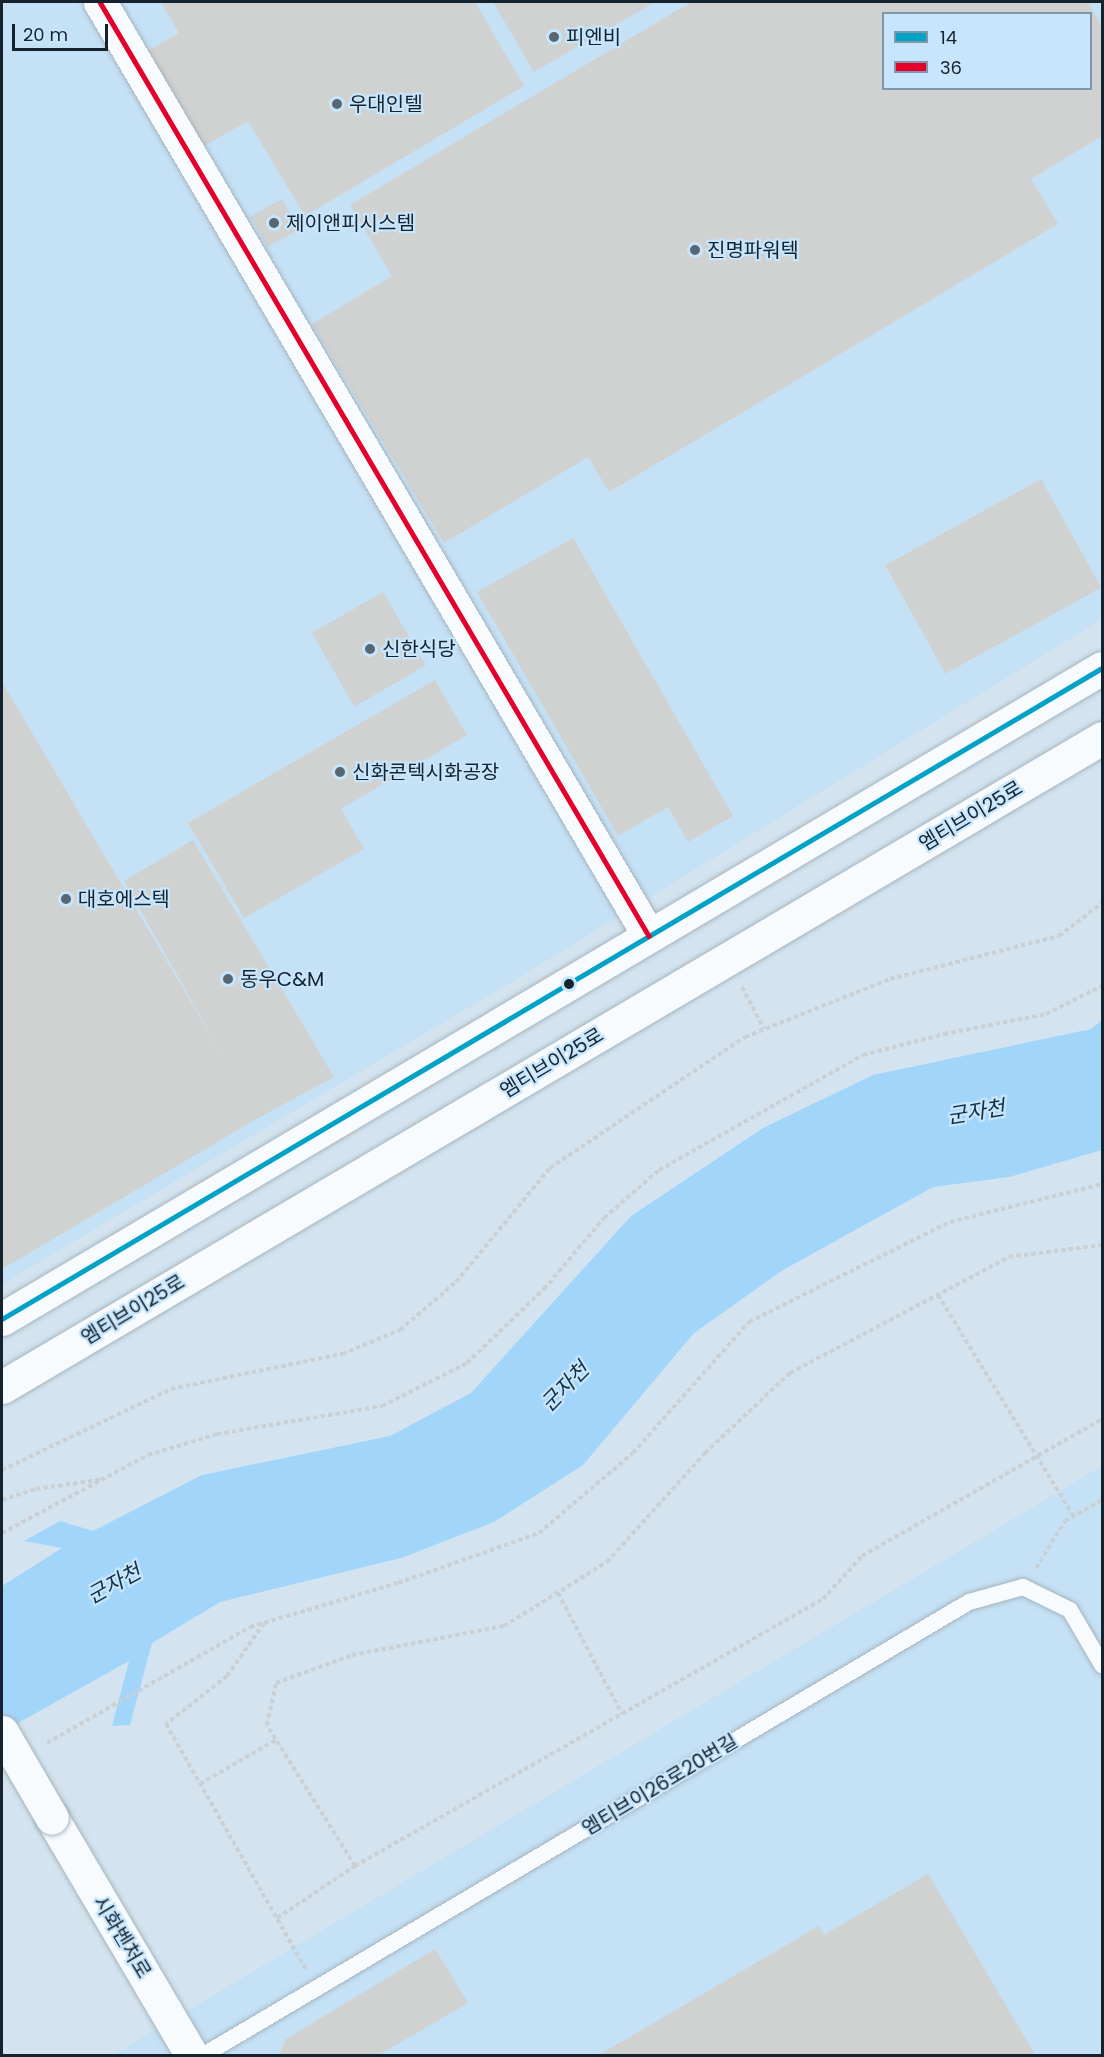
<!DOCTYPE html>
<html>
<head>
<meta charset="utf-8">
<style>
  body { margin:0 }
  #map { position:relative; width:1104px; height:2057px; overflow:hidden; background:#d3e4f0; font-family:Poppins,"Noto Sans KR",sans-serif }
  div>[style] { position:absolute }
  .built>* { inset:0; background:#c5e1f5 }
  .water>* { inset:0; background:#a1d5fa }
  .building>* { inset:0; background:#d0d1d1; transform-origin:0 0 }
  .path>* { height:4px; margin-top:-2px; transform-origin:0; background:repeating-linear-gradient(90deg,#cbd0d5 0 4.5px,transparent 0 7.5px) }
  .roads { filter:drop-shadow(0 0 2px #a6b5bf) drop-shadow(0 0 2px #a6b5bf) }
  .service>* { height:16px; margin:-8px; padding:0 8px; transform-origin:8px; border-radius:8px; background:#f8fbfd }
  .minor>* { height:33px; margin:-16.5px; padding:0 16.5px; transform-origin:16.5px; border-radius:16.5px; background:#f8fbfd }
  .tertiary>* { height:33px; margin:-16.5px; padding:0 16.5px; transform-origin:16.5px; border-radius:16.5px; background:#f8fbfd }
  .secondary>* { height:33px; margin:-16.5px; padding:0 16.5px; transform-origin:16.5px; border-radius:16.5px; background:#f8fbfd }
  .bridges { filter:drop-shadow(0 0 2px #a6b5bf) drop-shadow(0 0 2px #a6b5bf) }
  .minor-bridge>* { height:33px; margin:-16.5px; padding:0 16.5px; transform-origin:16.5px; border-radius:16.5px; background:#f8fbfd }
  .bus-1>* { height:4.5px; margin:-2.25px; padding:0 2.25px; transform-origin:2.25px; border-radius:2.25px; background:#01a2c6 }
  .bus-2>* { height:4.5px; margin:-2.25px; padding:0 2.25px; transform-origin:2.25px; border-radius:2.25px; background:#e4002b }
  .dots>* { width:16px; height:16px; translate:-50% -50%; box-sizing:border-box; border:3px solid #c7e5fc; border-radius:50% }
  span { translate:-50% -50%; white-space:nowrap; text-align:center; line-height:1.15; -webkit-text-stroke:4.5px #c7e5fc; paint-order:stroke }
  .poi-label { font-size:20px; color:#15232e }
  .left { translate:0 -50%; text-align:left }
  .street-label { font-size:20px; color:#15232e }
  .water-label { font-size:21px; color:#122f42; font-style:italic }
  .frame { position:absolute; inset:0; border:3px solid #15232e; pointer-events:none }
  .legend { position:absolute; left:882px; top:12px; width:210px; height:78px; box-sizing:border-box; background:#c7e5fc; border:2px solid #8097aa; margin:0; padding:8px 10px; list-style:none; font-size:18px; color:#15232e }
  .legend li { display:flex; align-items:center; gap:12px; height:30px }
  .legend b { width:30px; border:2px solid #8097aa }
  .scale { position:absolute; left:12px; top:24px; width:96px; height:27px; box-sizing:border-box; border:3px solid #15232e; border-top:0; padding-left:8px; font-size:18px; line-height:21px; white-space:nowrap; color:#15232e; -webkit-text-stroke:4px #c7e5fc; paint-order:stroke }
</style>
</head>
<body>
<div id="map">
  <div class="built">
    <i style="clip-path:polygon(evenodd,2px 2px,1099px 2px,1102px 8px,1102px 619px,525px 974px,2px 1284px,2px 2px,884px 14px,1090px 14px,1090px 88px,884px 88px,884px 14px)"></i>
    <i style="clip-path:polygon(1102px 1466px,1102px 2055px,113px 2055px)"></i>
  </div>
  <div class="water">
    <i style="clip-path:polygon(1102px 1020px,1102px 1150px,1009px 1177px,933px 1187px,783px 1270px,694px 1333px,583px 1465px,494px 1522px,401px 1558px,220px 1602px,152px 1643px,130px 1725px,112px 1726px,129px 1661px,2px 1732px,2px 1586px,62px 1548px,24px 1541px,60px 1521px,93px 1531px,202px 1475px,390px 1436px,471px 1393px,631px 1216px,763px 1128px,873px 1075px,1091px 1029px)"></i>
  </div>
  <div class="building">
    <i style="clip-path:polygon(161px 2px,475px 2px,524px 86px,305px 216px,248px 121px,204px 146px,147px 51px,179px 33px)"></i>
    <i style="clip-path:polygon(493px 2px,655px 2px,534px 72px)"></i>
    <i style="clip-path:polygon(evenodd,691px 2px,1088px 2px,1102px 26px,1102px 136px,1031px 179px,1058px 224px,609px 492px,588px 457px,444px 543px,312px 324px,392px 276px,350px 205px,691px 2px,884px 14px,1090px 14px,1090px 88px,884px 88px,884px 14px)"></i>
    <i style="left:282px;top:199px;width:35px;height:36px;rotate:61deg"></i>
    <i style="left:1041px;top:479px;width:124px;height:178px;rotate:61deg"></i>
    <i style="clip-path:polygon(573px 538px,733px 816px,688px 842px,668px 807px,618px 836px,477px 592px)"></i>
    <i style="left:383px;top:592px;width:85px;height:82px;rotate:60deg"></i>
    <i style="clip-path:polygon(435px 680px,467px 735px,341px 809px,364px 849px,244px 918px,188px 823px)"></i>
    <i style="clip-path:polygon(2px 682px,227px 1063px,124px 881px,193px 840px,334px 1077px,260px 1117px,2px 1269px)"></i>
    <i style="clip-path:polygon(928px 1874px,1036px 2056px,597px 2056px,819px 1926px,824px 1935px)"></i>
    <i style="clip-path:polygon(435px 1949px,468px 2003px,377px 2056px,279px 2056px,286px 2039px)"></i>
  </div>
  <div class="path">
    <i style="left:742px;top:987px;width:47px;rotate:62.4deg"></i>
    <i style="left:938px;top:1295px;width:260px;rotate:58.5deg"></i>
    <i style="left:2px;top:1470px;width:187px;rotate:-25.6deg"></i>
    <i style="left:171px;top:1389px;width:175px;rotate:-11.6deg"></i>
    <i style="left:342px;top:1354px;width:63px;rotate:-22.5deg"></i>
    <i style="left:400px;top:1330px;width:74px;rotate:-40.6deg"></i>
    <i style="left:456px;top:1282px;width:148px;rotate:-50.5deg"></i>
    <i style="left:550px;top:1168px;width:235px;rotate:-33.9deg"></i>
    <i style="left:745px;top:1037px;width:156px;rotate:-21.8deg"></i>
    <i style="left:890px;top:979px;width:174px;rotate:-14.3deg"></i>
    <i style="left:1059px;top:936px;width:54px;rotate:-37.5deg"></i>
    <i style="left:2px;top:1500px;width:36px;rotate:-18deg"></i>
    <i style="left:36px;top:1489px;width:69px;rotate:-8.4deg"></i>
    <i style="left:2px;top:1533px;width:166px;rotate:-28.1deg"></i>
    <i style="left:148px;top:1455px;width:72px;rotate:-16.9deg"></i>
    <i style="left:217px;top:1434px;width:167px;rotate:-9.6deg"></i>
    <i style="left:382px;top:1406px;width:95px;rotate:-26.8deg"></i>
    <i style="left:467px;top:1363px;width:107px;rotate:-43.9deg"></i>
    <i style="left:544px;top:1289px;width:93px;rotate:-49.8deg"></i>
    <i style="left:604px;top:1218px;width:73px;rotate:-41.1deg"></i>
    <i style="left:659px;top:1170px;width:234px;rotate:-29.4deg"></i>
    <i style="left:863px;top:1055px;width:84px;rotate:-14.5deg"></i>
    <i style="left:944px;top:1034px;width:104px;rotate:-11.1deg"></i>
    <i style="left:1046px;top:1014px;width:63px;rotate:-26.6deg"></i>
    <i style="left:1036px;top:1568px;width:55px;rotate:-58.3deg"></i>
    <i style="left:1065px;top:1521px;width:43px;rotate:-29.6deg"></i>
    <i style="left:558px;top:1593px;width:137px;rotate:62.1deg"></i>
    <i style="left:264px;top:1623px;width:65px;rotate:124.9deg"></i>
    <i style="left:227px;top:1676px;width:78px;rotate:141.8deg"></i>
    <i style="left:166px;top:1724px;width:282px;rotate:60.3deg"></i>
    <i style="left:47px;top:1743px;width:234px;rotate:-29.7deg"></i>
    <i style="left:250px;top:1627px;width:154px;rotate:-16.6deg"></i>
    <i style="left:398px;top:1583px;width:150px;rotate:-19.5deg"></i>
    <i style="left:539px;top:1533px;width:123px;rotate:-40.4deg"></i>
    <i style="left:633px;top:1453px;width:175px;rotate:-48.5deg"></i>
    <i style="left:749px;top:1322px;width:225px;rotate:-26.5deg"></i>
    <i style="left:950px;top:1222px;width:157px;rotate:-14deg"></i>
    <i style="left:200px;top:1784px;width:88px;rotate:-30.1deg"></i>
    <i style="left:355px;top:1866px;width:166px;rotate:-122deg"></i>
    <i style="left:267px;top:1725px;width:43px;rotate:-77.9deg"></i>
    <i style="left:276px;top:1683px;width:81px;rotate:-20.2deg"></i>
    <i style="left:352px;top:1655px;width:155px;rotate:-10.8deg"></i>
    <i style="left:504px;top:1626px;width:121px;rotate:-31.9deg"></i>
    <i style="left:607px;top:1562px;width:147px;rotate:-48deg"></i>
    <i style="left:705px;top:1453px;width:117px;rotate:-43.3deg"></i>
    <i style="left:790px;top:1373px;width:248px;rotate:-27.9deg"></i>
    <i style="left:1009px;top:1257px;width:94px;rotate:-7.4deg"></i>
    <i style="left:277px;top:1918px;width:94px;rotate:-33.7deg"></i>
    <i style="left:355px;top:1866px;width:539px;rotate:-29.71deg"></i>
    <i style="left:823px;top:1599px;width:58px;rotate:-47.8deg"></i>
    <i style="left:862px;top:1556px;width:276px;rotate:-29.7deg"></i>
  </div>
  <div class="roads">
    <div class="service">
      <i style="left:202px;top:2056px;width:891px;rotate:-30.62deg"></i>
      <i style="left:969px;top:1602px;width:56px;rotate:-15.5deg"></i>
      <i style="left:1023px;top:1587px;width:52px;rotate:26.1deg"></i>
      <i style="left:1070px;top:1610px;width:64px;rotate:59.8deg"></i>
    </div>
    <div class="minor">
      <i style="left:100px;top:2px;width:1083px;rotate:59.55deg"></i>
    </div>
    <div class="tertiary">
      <i style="left:52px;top:1818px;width:276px;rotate:59.5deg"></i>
    </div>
    <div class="secondary">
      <i style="left:2px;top:1319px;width:1278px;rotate:-30.62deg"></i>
      <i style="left:2px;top:1387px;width:1277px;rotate:-30.54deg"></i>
    </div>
  </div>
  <div class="bridges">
    <div class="minor-bridge">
      <i style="left:2px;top:1732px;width:99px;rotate:59.8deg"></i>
    </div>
  </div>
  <div class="bus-1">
    <i style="left:2px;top:1319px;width:1278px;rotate:-30.62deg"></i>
  </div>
  <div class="bus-2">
    <i style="left:100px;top:2px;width:1083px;rotate:59.55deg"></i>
  </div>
  <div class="dots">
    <i style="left:554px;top:37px;background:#586772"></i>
    <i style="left:337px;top:104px;background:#586772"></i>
    <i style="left:274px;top:223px;background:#586772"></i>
    <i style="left:695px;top:250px;background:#586772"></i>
    <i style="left:370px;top:649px;background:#586772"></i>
    <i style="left:340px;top:772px;background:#586772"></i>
    <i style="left:66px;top:899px;background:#586772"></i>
    <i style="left:228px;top:979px;background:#586772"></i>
    <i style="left:569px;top:984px;background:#15232e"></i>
  </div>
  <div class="poi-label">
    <span class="left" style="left:566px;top:37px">피엔비</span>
    <span class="left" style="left:349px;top:104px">우대인텔</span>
    <span class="left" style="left:286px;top:223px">제이앤피시스템</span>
    <span class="left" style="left:707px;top:250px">진명파워텍</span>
    <span class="left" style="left:382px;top:649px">신한식당</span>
    <span class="left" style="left:352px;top:772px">신화콘텍시화공장</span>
    <span class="left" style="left:78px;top:899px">대호에스텍</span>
    <span class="left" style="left:240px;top:979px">동우C&amp;M</span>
  </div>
  <div class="street-label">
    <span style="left:971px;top:816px;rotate:-31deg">엠티브이25로</span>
    <span style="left:552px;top:1063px;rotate:-31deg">엠티브이25로</span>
    <span style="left:133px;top:1310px;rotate:-31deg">엠티브이25로</span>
    <span style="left:660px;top:1785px;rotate:-31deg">엠티브이26로20번길</span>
    <span style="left:122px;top:1937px;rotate:59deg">시화벤처로</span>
  </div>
  <div class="water-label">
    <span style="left:976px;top:1112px;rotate:-9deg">군자천</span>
    <span style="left:565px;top:1387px;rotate:-46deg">군자천</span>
    <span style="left:114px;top:1584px;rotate:-29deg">군자천</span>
  </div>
  <div class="frame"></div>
  <ul class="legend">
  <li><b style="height:8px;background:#01a2c6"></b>14</li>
  <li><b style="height:8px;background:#e4002b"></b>36</li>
  </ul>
  <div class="scale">20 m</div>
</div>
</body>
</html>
